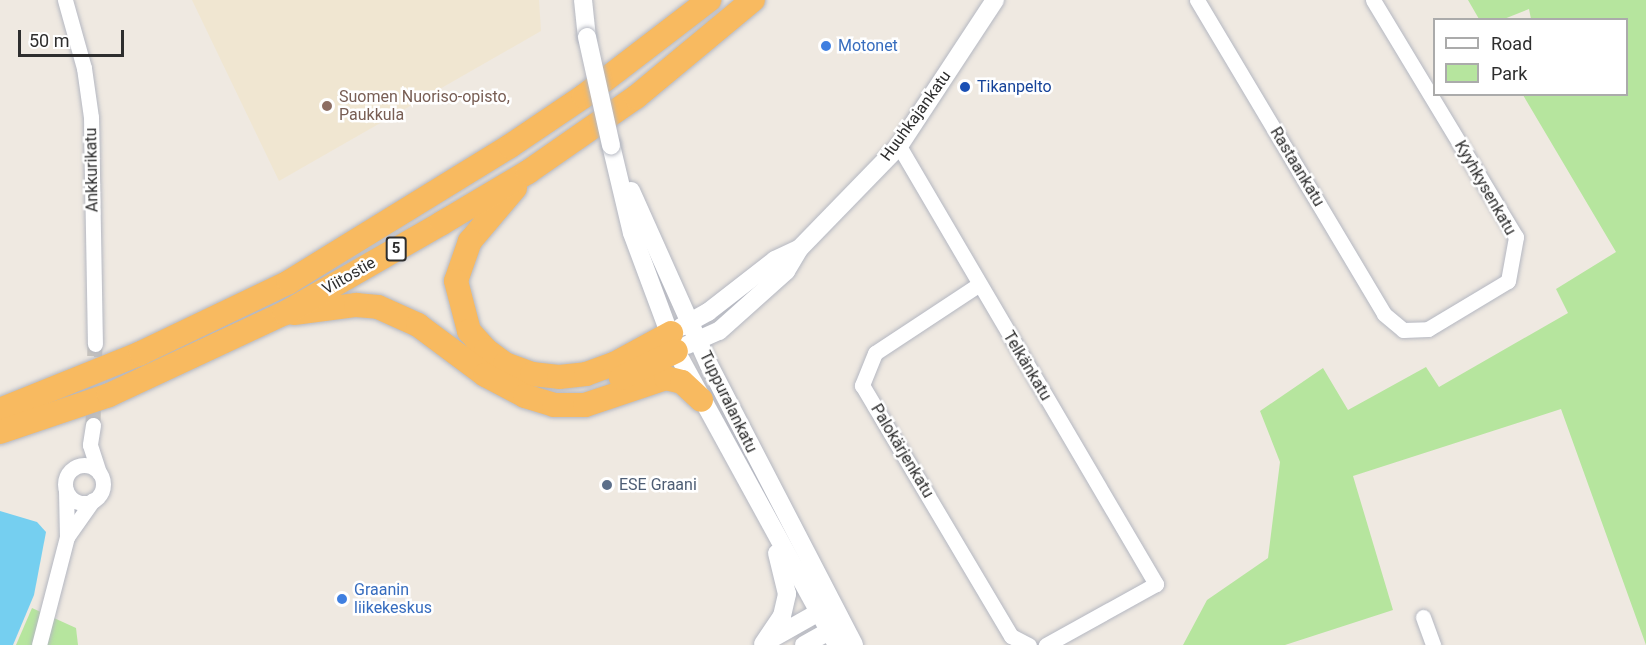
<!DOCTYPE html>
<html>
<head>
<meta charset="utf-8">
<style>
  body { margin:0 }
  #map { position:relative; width:1646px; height:645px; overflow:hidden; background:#efe9e1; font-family:Roboto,sans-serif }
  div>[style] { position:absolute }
  .education>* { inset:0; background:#f0e6d1 }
  .green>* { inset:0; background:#b6e59e }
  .water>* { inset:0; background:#75cff0 }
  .minor-tunnel>* { height:15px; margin-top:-7.5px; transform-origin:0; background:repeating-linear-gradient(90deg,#c8c4bd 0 15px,transparent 0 23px) }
  .roads { filter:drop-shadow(0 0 2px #b4b7c1) drop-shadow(0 0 2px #b4b7c1) }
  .minor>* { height:15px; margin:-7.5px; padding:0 7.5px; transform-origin:7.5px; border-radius:7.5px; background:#fff }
  .minor>.ring { margin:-7.5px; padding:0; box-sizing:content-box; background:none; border:15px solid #fff; border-radius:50% }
  .tertiary>* { height:18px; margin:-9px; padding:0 9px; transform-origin:9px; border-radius:9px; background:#fff }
  .trunk>* { height:24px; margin:-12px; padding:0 12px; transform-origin:12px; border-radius:12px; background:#f8ba60 }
  .bridges { filter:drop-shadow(0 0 2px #b4b7c1) drop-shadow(0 0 2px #b4b7c1) }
  .tertiary-bridge>* { height:18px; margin:-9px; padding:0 9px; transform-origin:9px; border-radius:9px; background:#fff }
  .dots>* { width:16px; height:16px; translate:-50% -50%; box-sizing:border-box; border:3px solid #fff; border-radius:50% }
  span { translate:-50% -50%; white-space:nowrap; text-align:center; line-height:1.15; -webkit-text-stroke:5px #fff; paint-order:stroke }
  .shield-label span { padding:2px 4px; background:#fff; border:2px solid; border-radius:4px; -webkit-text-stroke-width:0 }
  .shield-label { font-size:15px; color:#2e2e2e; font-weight:700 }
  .shop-label { font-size:16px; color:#366cbe }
  .left { translate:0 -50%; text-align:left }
  .transit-label { font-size:16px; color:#164399 }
  .education-label { font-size:16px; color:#785e54 }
  .street-label { font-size:16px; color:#2e2e2e }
  .service-label { font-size:16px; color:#4e5e75 }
  .legend { position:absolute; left:1433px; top:18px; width:195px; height:78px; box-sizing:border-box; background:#fff; border:2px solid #ababab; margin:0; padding:8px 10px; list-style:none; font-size:18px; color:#2e2e2e }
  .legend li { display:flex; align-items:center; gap:12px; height:30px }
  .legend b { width:30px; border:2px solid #ababab }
  .scale { position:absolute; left:18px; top:30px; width:106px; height:27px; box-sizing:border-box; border:3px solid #2e2e2e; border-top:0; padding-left:8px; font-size:18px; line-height:21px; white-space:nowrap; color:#2e2e2e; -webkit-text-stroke:4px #fff; paint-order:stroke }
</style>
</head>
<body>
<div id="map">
  <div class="education">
    <i style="clip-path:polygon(192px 0,539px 0,541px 31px,279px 181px)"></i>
  </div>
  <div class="green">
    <i style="clip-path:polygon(1468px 0,1646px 0,1646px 645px,1561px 409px,1353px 476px,1393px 610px,1285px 645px,1183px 645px,1207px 600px,1268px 558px,1280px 462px,1260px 411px,1323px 368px,1348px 410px,1426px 367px,1439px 387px,1568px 313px,1556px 289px,1616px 252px,1523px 95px,1626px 94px,1626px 20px,1531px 19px,1529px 9px,1504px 19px,1479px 19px)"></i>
    <i style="clip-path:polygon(32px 608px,76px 628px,78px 645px,16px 645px)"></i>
  </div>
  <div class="water">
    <i style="clip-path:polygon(0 511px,37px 522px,46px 532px,34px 595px,13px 645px,0 645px)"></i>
  </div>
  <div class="minor-tunnel">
    <i style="left:93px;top:425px;width:81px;rotate:-88.6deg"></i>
  </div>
  <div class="roads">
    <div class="minor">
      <i style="left:65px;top:0;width:71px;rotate:74.4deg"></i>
      <i style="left:84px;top:68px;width:49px;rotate:81.9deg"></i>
      <i style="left:91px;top:117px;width:227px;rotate:89deg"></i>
      <i style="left:1197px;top:0;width:365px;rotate:59.2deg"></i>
      <i style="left:1384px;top:314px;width:25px;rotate:40deg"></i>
      <i style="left:1403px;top:330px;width:25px;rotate:-2deg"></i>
      <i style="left:1428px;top:329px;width:93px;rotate:-31deg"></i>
      <i style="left:1508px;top:281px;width:45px;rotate:-79.7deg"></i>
      <i style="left:1516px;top:237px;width:277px;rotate:-121.1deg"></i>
      <i style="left:899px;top:146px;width:508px;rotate:59.6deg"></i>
      <i style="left:1156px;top:584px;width:126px;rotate:151deg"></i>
      <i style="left:978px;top:285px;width:123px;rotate:146.6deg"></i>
      <i style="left:875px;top:353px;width:35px;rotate:112deg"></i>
      <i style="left:862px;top:385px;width:292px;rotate:59.3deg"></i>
      <i style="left:1011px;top:636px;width:20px;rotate:27deg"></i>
      <i style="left:93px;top:425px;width:20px;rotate:99deg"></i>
      <i style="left:90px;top:445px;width:29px;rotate:72deg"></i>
      <i class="ring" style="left:65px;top:465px;width:23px;height:23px"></i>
      <i style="left:66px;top:490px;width:47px;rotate:88.8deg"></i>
      <i style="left:1423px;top:617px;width:30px;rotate:70deg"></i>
      <i style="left:39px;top:645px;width:112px;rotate:-75.5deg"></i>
      <i style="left:67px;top:537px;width:45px;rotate:-54.9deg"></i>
    </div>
    <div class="tertiary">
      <i style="left:583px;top:0;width:37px;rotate:84deg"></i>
      <i style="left:611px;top:145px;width:90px;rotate:76.6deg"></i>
      <i style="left:632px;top:233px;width:126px;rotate:69.6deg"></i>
      <i style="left:676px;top:351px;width:335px;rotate:61.3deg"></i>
      <i style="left:631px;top:191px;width:191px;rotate:65.9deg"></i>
      <i style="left:709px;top:365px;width:315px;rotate:62.6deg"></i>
      <i style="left:681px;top:327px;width:31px;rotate:-29deg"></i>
      <i style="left:708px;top:312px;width:85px;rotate:-37.8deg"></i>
      <i style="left:775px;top:260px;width:26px;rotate:-25deg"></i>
      <i style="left:687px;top:345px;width:35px;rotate:-24deg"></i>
      <i style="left:719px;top:331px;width:90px;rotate:-41.8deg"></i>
      <i style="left:786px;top:271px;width:26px;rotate:-59deg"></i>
      <i style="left:799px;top:249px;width:144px;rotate:-45.8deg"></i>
      <i style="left:899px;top:146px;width:175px;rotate:-56.7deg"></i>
      <i style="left:766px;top:642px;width:61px;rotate:-29.5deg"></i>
      <i style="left:819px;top:612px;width:10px;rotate:6deg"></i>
      <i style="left:763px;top:644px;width:34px;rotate:-56deg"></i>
      <i style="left:782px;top:616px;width:23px;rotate:-77deg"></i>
      <i style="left:787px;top:594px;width:42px;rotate:-103.7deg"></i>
      <i style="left:804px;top:645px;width:29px;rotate:-29deg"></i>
      <i style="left:829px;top:631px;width:12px;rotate:-55deg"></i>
    </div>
    <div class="trunk">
      <i style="left:515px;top:188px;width:70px;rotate:130.3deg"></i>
      <i style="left:470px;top:241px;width:42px;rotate:109.3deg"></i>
      <i style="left:456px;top:281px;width:52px;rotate:75.4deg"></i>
      <i style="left:469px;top:331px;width:25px;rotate:48deg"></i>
      <i style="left:486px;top:350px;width:24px;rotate:36deg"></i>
      <i style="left:505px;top:364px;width:29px;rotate:20deg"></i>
      <i style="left:532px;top:374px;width:27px;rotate:6deg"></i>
      <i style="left:559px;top:377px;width:27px;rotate:-6deg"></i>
      <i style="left:586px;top:374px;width:30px;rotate:-20deg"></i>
      <i style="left:614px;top:364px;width:65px;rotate:-28.5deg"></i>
      <i style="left:294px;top:313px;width:63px;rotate:-7.4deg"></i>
      <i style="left:356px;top:305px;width:22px;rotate:5deg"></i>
      <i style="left:378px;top:307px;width:44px;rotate:24.2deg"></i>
      <i style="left:418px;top:325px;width:84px;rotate:36.7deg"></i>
      <i style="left:485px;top:375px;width:45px;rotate:27.7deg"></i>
      <i style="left:525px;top:396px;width:30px;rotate:17deg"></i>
      <i style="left:554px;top:405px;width:31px"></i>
      <i style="left:585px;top:405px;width:85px;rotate:-18.4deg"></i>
      <i style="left:666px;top:378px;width:16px;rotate:14deg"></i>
      <i style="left:682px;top:382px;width:26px;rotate:43deg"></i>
      <i style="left:621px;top:378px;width:61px;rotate:-26.1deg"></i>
      <i style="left:0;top:410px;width:152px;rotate:-22deg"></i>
      <i style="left:141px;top:353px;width:164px;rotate:-25.6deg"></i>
      <i style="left:289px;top:282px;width:259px;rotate:-31.6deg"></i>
      <i style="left:510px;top:146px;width:89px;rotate:-34deg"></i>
      <i style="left:584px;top:96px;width:158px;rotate:-37.5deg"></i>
      <i style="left:0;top:432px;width:115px;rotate:-18.7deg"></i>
      <i style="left:109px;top:395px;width:194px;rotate:-25deg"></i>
      <i style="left:285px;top:313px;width:181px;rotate:-29.8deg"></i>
      <i style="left:442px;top:223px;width:100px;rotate:-30.7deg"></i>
      <i style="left:528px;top:172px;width:131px;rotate:-34.8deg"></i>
      <i style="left:636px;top:97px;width:152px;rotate:-39.7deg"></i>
    </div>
  </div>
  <div class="bridges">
    <div class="tertiary-bridge">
      <i style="left:587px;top:37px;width:111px;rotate:77.5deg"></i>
    </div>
  </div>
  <div class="dots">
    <i style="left:826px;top:46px;background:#3f7fe0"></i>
    <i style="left:965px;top:87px;background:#1a4fb4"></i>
    <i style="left:327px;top:106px;background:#8d6e63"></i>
    <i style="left:607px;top:485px;background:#5c6f8a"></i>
    <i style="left:342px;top:599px;background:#3f7fe0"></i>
  </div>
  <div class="shield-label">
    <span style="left:396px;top:249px">5</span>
  </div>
  <div class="shop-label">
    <span class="left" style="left:838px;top:46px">Motonet</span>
    <span class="left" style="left:354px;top:599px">Graanin<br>liikekeskus</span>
  </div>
  <div class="transit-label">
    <span class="left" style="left:977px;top:87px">Tikanpelto</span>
  </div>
  <div class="education-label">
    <span class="left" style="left:339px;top:106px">Suomen Nuoriso-opisto,<br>Paukkula</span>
  </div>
  <div class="street-label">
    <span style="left:916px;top:116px;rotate:-54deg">Huuhkajankatu</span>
    <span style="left:1297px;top:167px;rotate:59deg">Rastaankatu</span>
    <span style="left:92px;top:170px;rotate:-91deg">Ankkurikatu</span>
    <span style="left:1485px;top:188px;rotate:60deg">Kyyhkysenkatu</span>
    <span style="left:349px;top:276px;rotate:-30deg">Viitostie</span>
    <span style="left:1027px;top:366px;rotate:59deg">Telkänkatu</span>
    <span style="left:728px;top:402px;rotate:64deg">Tuppuralankatu</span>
    <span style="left:902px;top:451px;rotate:59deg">Palokärjenkatu</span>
  </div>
  <div class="service-label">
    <span class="left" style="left:619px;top:485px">ESE Graani</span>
  </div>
  <ul class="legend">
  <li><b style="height:8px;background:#fff"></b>Road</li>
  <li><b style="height:16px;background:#b6e59e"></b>Park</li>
  </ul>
  <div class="scale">50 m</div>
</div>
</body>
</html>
